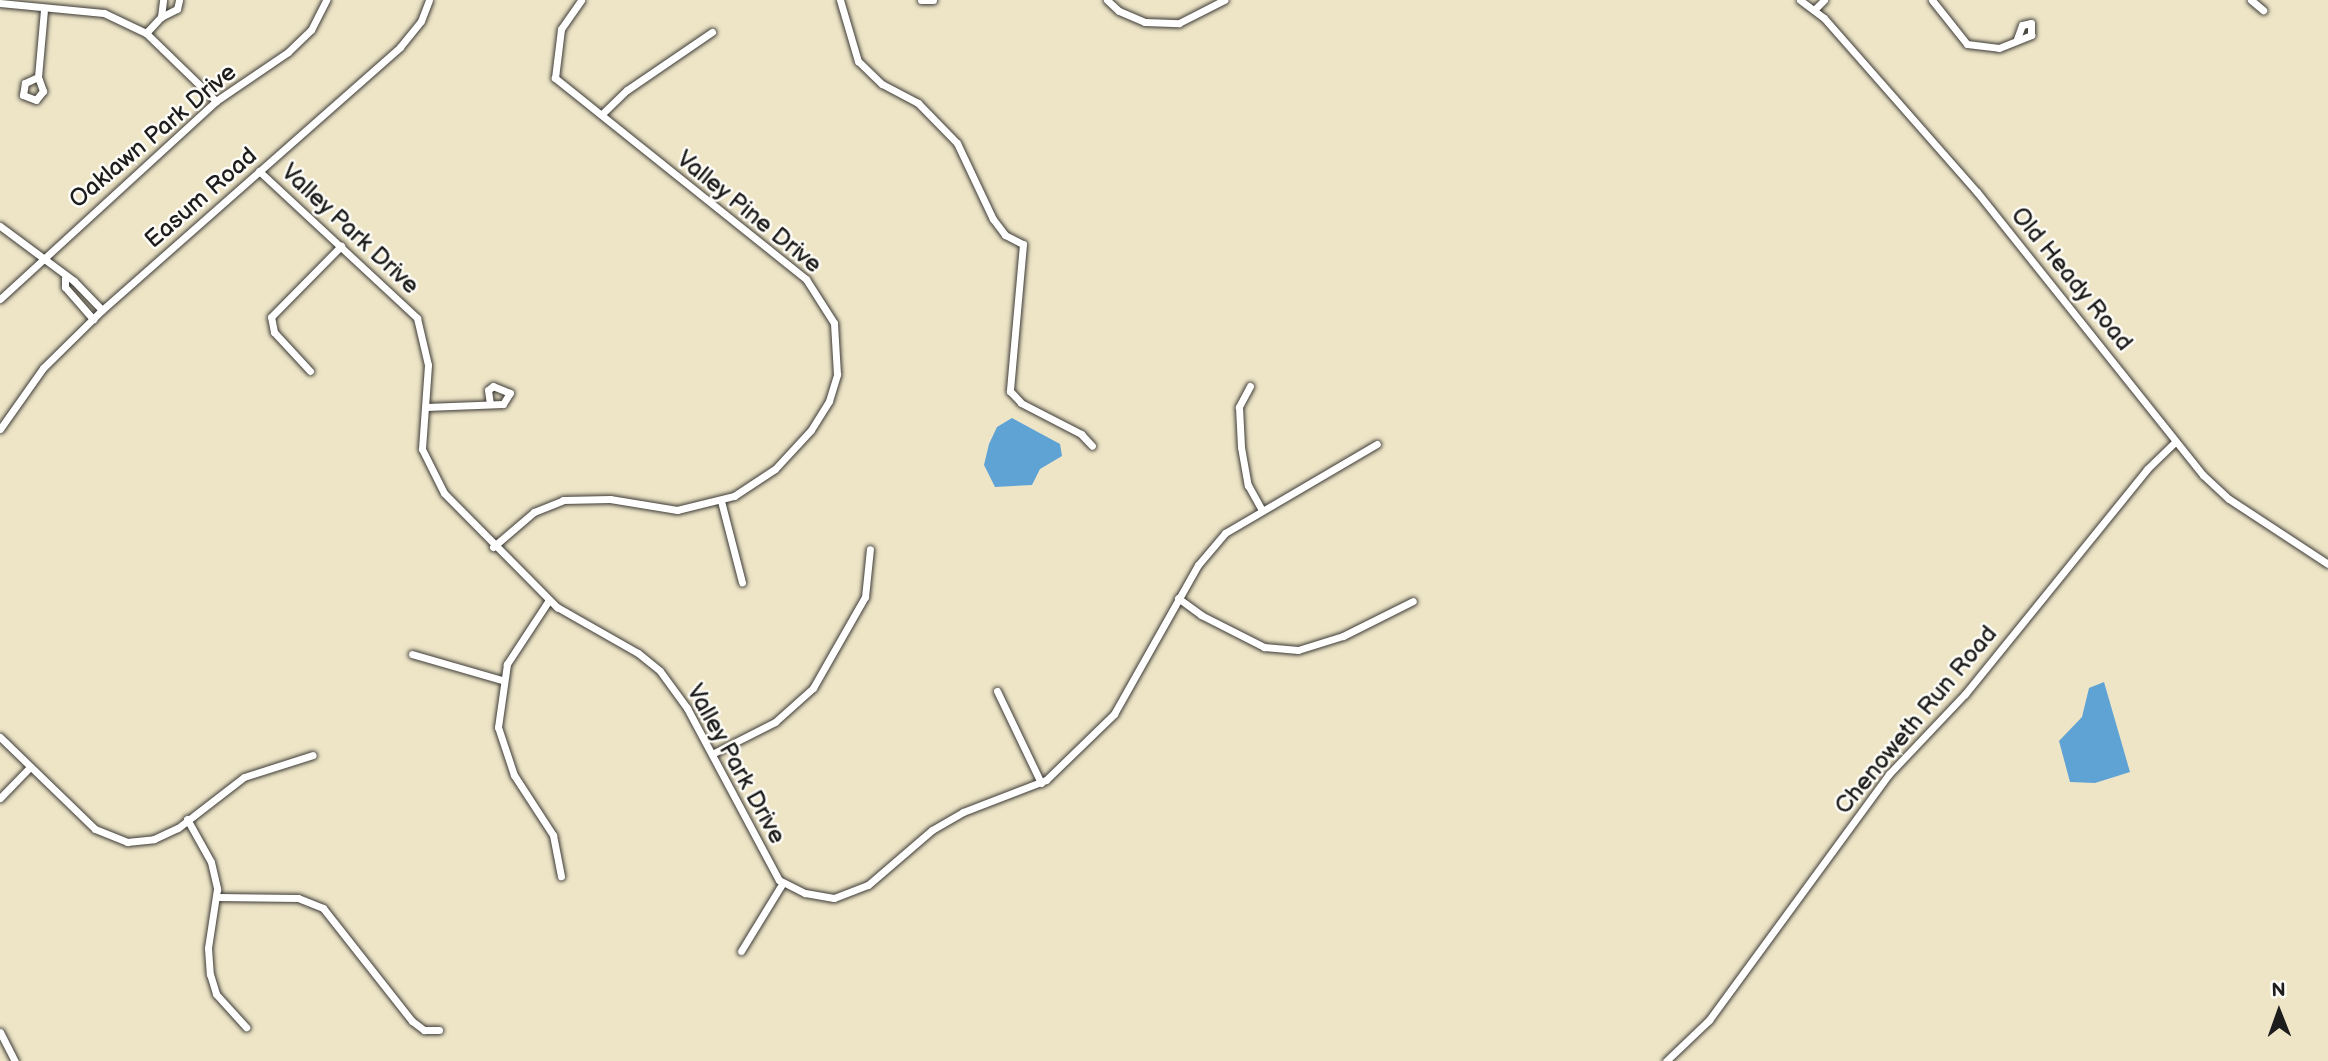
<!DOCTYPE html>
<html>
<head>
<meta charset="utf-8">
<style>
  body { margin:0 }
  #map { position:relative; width:2328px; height:1061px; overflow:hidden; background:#eee5c7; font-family:"Balsamiq Sans",sans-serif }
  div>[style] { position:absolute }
  .water>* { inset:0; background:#5fa2d4 }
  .roads { filter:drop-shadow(0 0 2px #3c3a36) drop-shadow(0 0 2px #3c3a36) }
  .minor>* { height:7px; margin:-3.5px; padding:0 3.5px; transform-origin:3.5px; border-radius:3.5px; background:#fff }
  span { translate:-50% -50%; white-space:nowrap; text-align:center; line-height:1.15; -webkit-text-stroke:5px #fdfcf7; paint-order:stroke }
  .street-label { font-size:24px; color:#1c1c1c }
  .north { position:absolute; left:2244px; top:977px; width:70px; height:70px; -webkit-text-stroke:5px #fdfcf7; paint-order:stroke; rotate:359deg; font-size:19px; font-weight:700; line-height:28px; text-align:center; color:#1c1c1c }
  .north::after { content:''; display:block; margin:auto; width:24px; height:32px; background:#1c1c1c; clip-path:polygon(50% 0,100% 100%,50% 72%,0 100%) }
</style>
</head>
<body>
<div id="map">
  <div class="water">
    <i style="clip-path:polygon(1012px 418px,1060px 444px,1062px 456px,1040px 469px,1032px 485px,995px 487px,984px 465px,989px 444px,997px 427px)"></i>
    <i style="clip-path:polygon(2104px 682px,2130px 772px,2095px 783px,2070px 782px,2059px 741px,2082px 717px,2089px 688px)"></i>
  </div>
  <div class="roads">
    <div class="minor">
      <i style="left:840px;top:0;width:64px;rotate:73.6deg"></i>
      <i style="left:858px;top:61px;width:33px;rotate:44deg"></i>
      <i style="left:882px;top:84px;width:41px;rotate:27.8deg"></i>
      <i style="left:918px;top:103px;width:56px;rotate:45.7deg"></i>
      <i style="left:957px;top:143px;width:84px;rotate:64.7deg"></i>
      <i style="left:993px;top:219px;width:20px;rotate:53deg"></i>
      <i style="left:1005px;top:235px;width:20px;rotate:27deg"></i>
      <i style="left:1023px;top:244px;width:148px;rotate:95.1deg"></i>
      <i style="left:1010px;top:391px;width:16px;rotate:47deg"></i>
      <i style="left:1021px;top:403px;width:68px;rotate:27.3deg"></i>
      <i style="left:1081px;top:434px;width:16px;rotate:47deg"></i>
      <i style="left:921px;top:0;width:12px"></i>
      <i style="left:1107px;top:0;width:16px;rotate:43deg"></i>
      <i style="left:1119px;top:11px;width:28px;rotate:23deg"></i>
      <i style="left:1145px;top:22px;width:34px;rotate:2deg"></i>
      <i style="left:1179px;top:23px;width:51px;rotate:-27.1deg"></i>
      <i style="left:1800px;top:0;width:30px;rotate:37deg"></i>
      <i style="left:1824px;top:18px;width:232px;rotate:48.7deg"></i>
      <i style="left:1977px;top:192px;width:362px;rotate:51.4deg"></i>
      <i style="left:2203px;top:475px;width:35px;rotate:43deg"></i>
      <i style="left:2229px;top:499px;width:118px;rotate:33.3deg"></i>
      <i style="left:1932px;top:0;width:56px;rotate:51.5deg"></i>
      <i style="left:1967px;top:44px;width:32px;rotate:7deg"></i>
      <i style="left:1999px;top:48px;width:35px;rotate:-22deg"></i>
      <i style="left:2031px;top:35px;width:12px;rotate:-90deg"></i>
      <i style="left:2031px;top:23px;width:9px;rotate:167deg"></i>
      <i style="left:2022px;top:25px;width:15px;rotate:110deg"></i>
      <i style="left:2251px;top:0;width:16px;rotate:40deg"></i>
      <i style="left:0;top:3px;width:104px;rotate:5.5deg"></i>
      <i style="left:104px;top:13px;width:47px;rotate:25.5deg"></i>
      <i style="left:146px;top:33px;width:98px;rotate:44.2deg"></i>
      <i style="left:1814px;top:10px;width:14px;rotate:-45deg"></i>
      <i style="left:161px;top:17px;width:17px;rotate:-83deg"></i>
      <i style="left:146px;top:33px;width:22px;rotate:-47deg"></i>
      <i style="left:161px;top:17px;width:18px;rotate:-27deg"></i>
      <i style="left:177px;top:9px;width:9px;rotate:-77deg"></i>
      <i style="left:38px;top:77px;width:15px;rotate:70deg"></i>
      <i style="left:43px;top:91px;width:11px;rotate:128deg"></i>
      <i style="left:36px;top:100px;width:14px;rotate:-159deg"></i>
      <i style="left:23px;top:95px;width:12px;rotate:-81deg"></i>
      <i style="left:25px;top:83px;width:14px;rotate:-25deg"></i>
      <i style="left:38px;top:77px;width:67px;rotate:-84.9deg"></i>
      <i style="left:603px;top:113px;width:33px;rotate:-44deg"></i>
      <i style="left:627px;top:90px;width:103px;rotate:-34.3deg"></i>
      <i style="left:259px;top:171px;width:216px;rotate:42.9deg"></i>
      <i style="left:417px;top:318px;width:48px;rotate:76.8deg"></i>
      <i style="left:428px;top:365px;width:84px;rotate:94.1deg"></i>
      <i style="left:422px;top:449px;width:49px;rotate:63.4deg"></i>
      <i style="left:444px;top:493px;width:161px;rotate:45.3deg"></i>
      <i style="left:557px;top:607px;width:93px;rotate:29.6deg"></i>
      <i style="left:638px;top:653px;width:28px;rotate:39deg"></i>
      <i style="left:660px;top:671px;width:46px;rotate:53.9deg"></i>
      <i style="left:687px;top:708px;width:195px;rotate:61.9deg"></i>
      <i style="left:779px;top:880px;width:29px;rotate:27deg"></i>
      <i style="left:805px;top:893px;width:29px;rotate:10deg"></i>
      <i style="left:834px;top:898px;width:36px;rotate:-21deg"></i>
      <i style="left:868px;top:885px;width:84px;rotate:-40.7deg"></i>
      <i style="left:932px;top:830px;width:36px;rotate:-30deg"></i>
      <i style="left:963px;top:812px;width:89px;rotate:-21.1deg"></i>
      <i style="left:1046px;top:780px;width:95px;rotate:-44.1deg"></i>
      <i style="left:1114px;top:714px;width:171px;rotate:-60.6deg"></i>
      <i style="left:1198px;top:565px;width:42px;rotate:-49.8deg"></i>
      <i style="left:1225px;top:533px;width:176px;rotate:-30.4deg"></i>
      <i style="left:0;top:226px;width:92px;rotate:36.6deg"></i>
      <i style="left:74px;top:281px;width:40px;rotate:46deg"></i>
      <i style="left:65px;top:278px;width:9px;rotate:90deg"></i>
      <i style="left:65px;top:287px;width:43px;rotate:48.8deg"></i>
      <i style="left:0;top:299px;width:293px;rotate:-42.5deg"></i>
      <i style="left:216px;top:101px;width:87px;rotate:-34.2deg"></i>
      <i style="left:288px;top:52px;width:32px;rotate:-44deg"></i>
      <i style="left:311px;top:30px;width:34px;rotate:-63deg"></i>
      <i style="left:310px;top:371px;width:53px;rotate:-132.7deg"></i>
      <i style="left:274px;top:332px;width:15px;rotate:-101deg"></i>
      <i style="left:271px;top:317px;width:100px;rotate:-45.4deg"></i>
      <i style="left:1250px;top:386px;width:24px;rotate:118deg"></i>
      <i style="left:1239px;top:407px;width:40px;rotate:87.1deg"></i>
      <i style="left:1241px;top:447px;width:39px;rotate:80deg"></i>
      <i style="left:1248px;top:485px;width:29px;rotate:61deg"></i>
      <i style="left:426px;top:407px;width:77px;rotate:-2.2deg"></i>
      <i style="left:503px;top:404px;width:13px;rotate:-58deg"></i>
      <i style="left:510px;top:393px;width:18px;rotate:-158deg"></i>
      <i style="left:493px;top:386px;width:6px;rotate:141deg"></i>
      <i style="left:488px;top:390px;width:14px;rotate:82deg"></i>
      <i style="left:0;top:429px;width:75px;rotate:-54.8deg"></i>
      <i style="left:43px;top:368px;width:83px;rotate:-44.5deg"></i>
      <i style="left:102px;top:310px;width:397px;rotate:-41.4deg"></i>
      <i style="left:400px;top:47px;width:33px;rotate:-51deg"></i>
      <i style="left:421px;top:21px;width:22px;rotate:-69deg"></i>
      <i style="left:721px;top:501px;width:84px;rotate:75.5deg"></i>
      <i style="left:493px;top:547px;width:54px;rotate:-40.5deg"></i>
      <i style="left:534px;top:512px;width:31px;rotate:-22deg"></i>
      <i style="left:563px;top:500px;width:47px;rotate:-1.2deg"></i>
      <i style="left:610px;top:499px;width:68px;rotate:9.3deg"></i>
      <i style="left:677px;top:510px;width:59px;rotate:-13.8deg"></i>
      <i style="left:734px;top:496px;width:49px;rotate:-33.4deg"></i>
      <i style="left:775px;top:469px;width:53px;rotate:-47.3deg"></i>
      <i style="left:811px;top:430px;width:34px;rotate:-58deg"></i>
      <i style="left:829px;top:401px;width:28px;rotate:-73deg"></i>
      <i style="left:837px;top:374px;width:51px;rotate:-93.4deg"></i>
      <i style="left:834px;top:323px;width:52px;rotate:-122.5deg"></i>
      <i style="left:806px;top:279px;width:322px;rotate:-141.3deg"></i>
      <i style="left:555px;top:78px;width:49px;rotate:-83deg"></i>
      <i style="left:561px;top:29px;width:35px;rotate:-55deg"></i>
      <i style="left:1178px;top:598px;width:29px;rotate:36deg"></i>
      <i style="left:1201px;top:615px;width:71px;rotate:26.9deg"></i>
      <i style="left:1264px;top:647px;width:34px;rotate:5deg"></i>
      <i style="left:1298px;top:650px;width:47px;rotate:-17.3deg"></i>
      <i style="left:1343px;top:636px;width:78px;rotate:-26.6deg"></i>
      <i style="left:549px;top:600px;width:77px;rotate:123.3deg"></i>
      <i style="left:507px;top:664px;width:64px;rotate:98.1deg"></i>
      <i style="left:498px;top:727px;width:51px;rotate:71.6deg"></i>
      <i style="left:514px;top:775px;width:72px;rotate:57deg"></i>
      <i style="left:553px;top:835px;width:42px;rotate:79deg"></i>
      <i style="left:412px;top:654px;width:94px;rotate:16.1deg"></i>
      <i style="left:997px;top:691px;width:102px;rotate:64.4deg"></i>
      <i style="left:0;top:737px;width:132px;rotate:44.1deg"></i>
      <i style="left:95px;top:829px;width:35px;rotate:22deg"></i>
      <i style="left:127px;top:842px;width:27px;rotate:-6deg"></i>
      <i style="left:154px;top:839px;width:26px;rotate:-25deg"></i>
      <i style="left:178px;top:828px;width:83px;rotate:-37.7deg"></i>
      <i style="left:244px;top:777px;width:72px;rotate:-17.7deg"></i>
      <i style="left:712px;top:754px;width:71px;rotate:-26.9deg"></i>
      <i style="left:775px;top:722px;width:51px;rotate:-41.8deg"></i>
      <i style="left:813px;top:688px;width:105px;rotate:-60.3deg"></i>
      <i style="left:865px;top:597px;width:48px;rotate:-84.1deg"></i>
      <i style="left:0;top:798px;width:43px;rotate:-45.9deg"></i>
      <i style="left:187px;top:819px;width:49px;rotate:60.8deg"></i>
      <i style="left:211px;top:862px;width:28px;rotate:77deg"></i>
      <i style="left:217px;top:889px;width:60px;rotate:98.7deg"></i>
      <i style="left:208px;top:948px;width:26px;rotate:86deg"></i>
      <i style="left:210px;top:974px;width:21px;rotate:73deg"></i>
      <i style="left:216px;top:994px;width:45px;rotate:47.7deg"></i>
      <i style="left:218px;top:897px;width:80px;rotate:0.7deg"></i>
      <i style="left:298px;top:898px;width:27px;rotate:22deg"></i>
      <i style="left:323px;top:908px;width:144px;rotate:51.8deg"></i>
      <i style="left:412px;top:1021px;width:15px;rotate:37deg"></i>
      <i style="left:424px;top:1030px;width:15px"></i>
      <i style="left:741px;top:951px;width:79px;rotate:-58.5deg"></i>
      <i style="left:0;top:1032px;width:33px;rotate:63deg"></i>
      <i style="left:1666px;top:1061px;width:59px;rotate:-43.6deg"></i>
      <i style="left:1709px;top:1020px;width:305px;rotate:-53.8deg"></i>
      <i style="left:1889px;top:774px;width:110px;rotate:-46.5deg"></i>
      <i style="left:1965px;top:694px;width:289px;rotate:-51deg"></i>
      <i style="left:2147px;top:469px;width:39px;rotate:-44deg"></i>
    </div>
  </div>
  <div class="street-label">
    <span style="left:153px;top:136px;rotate:-40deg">Oaklawn Park Drive</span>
    <span style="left:201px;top:198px;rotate:-41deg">Easum Road</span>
    <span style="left:749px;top:212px;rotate:39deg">Valley Pine Drive</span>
    <span style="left:350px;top:229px;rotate:43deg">Valley Park Drive</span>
    <span style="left:2072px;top:279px;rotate:51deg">Old Heady Road</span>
    <span style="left:1916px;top:720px;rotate:-50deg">Chenoweth Run Road</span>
    <span style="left:736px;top:764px;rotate:61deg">Valley Park Drive</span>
  </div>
  <div class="north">N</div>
</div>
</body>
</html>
